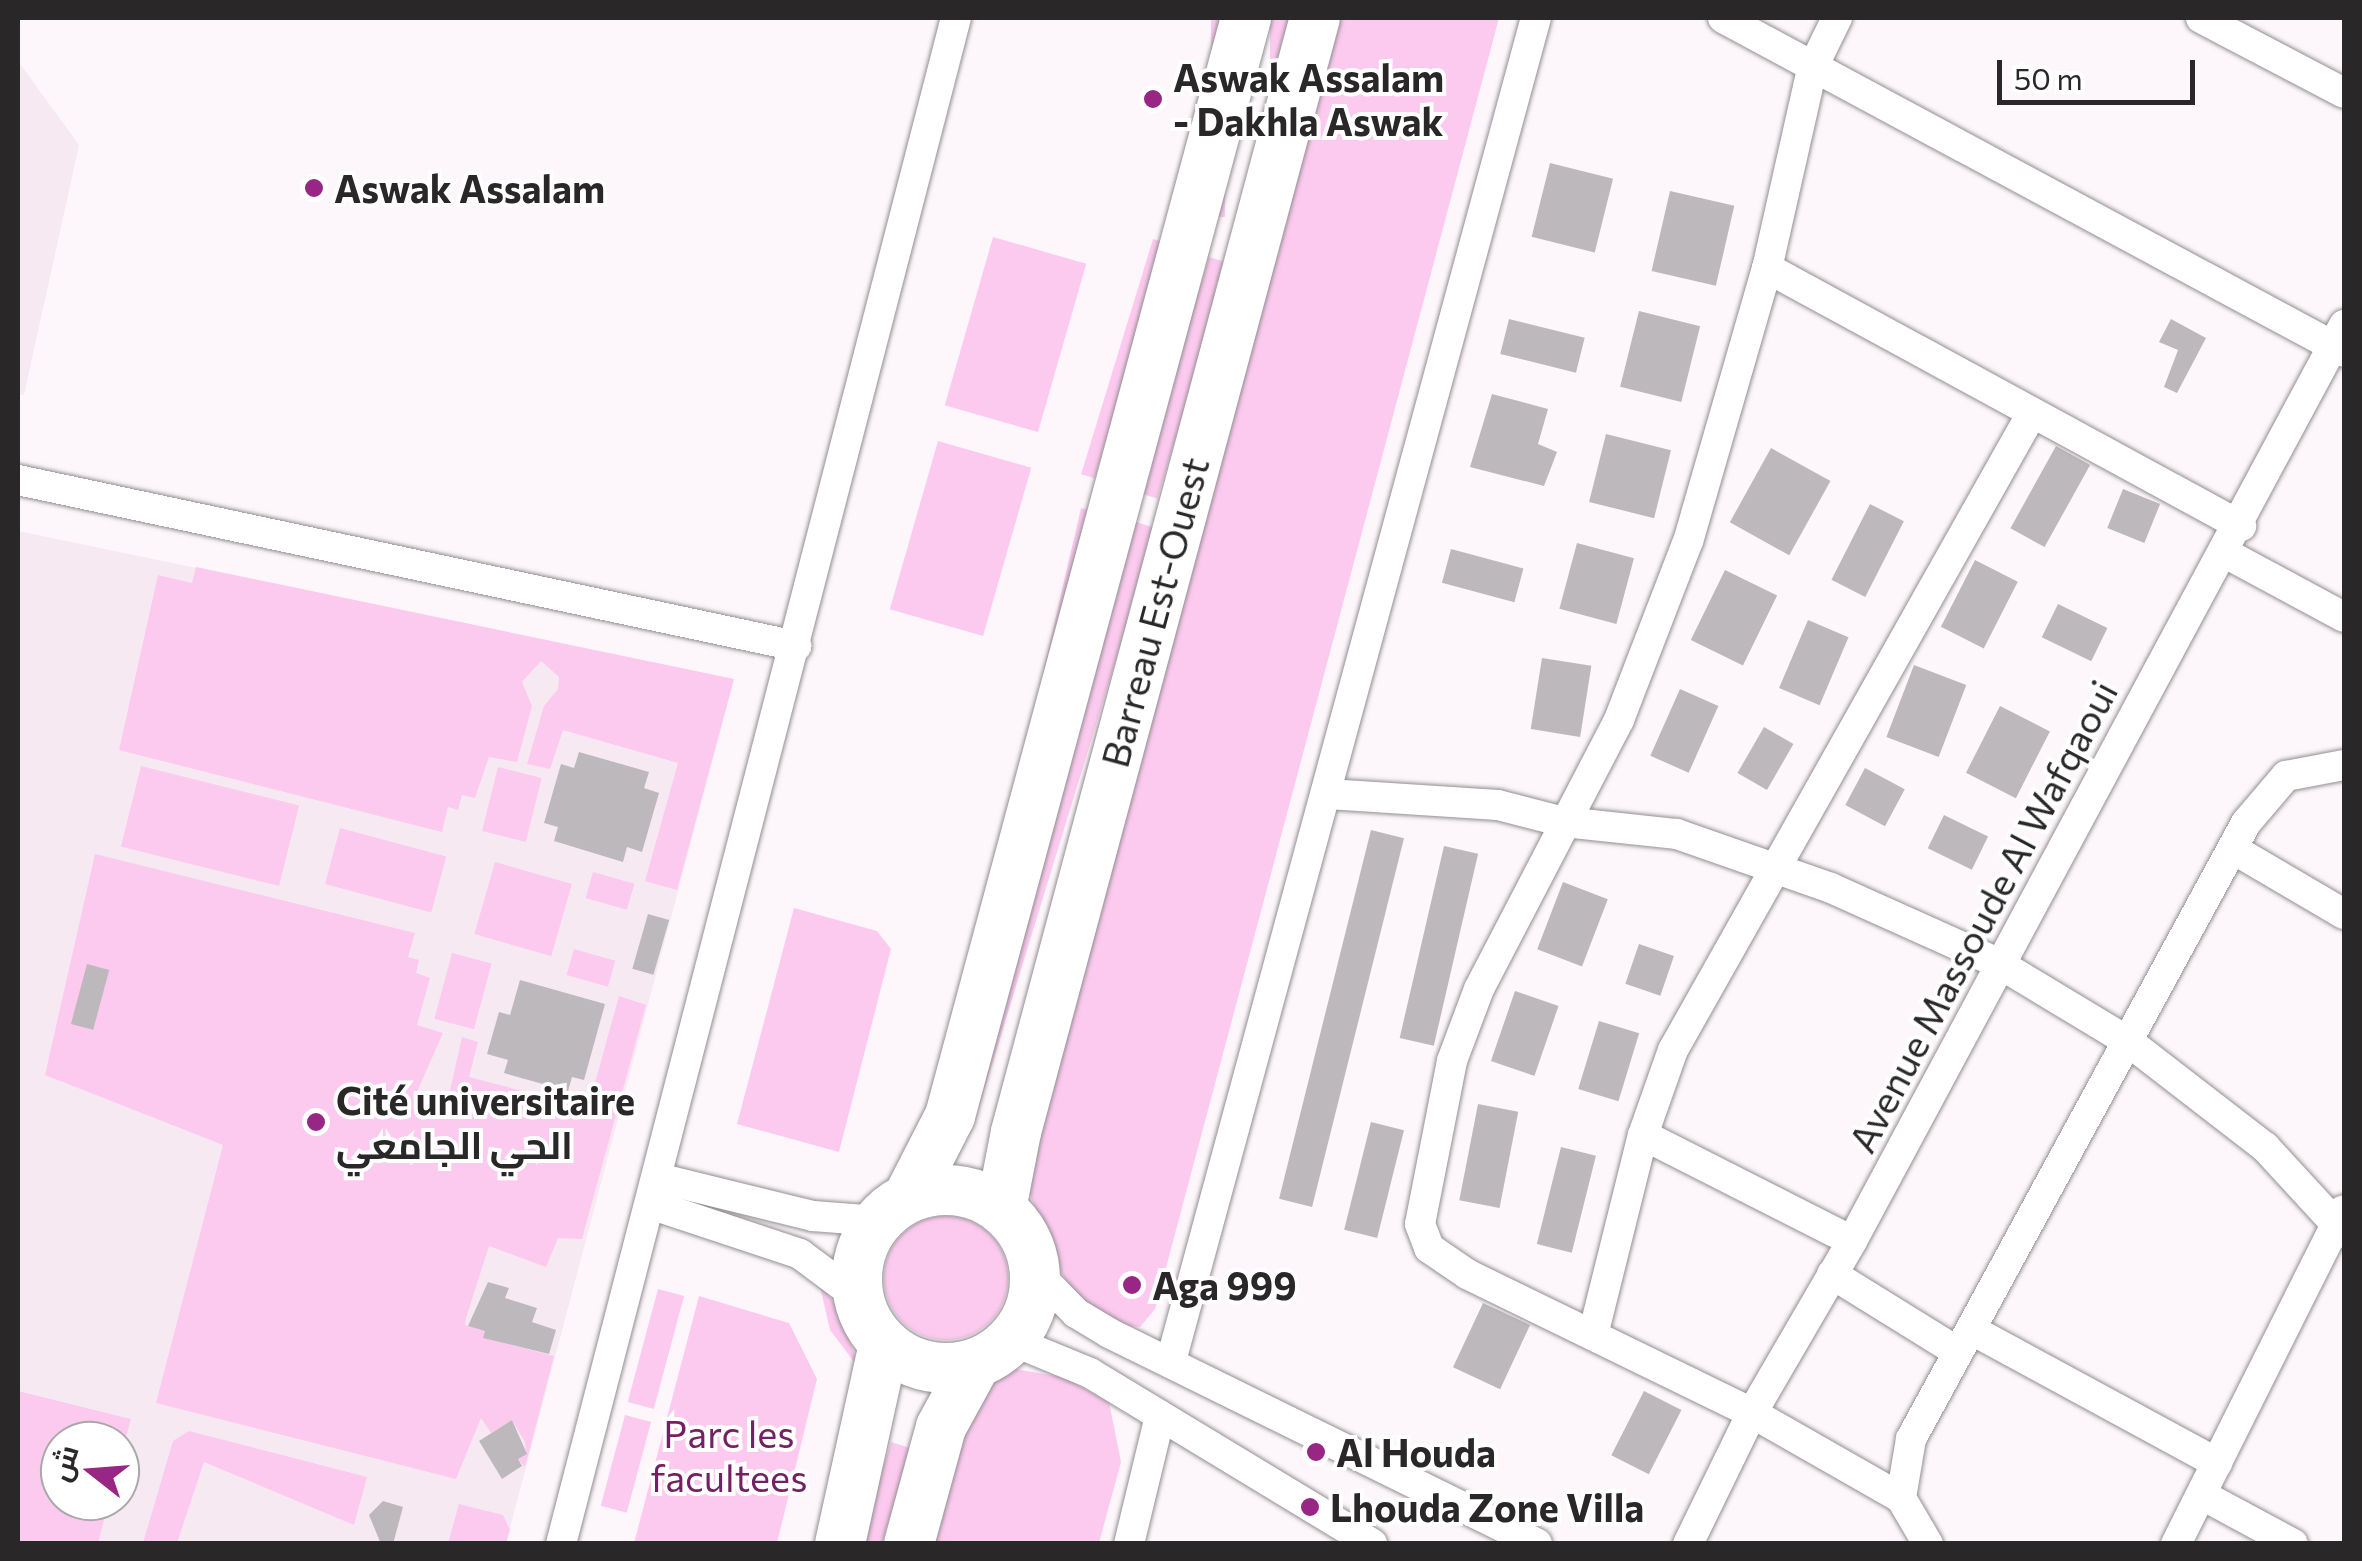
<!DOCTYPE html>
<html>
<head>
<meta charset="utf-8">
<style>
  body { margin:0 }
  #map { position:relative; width:2362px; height:1561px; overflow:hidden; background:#fdf7fb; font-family:Commissioner,Cairo,sans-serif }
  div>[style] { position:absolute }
  .built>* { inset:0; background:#f6e9f2 }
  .green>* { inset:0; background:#fdcaef; transform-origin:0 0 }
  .round { border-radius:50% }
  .building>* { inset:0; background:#bdb8bc; transform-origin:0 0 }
  .roads { filter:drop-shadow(0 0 2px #938e92) drop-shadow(0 0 2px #938e92) }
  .street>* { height:30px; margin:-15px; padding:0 15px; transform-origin:15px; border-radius:15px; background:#fff }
  .primary>* { height:50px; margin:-25px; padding:0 25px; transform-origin:25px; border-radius:25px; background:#fff }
  .primary>.ring { margin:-25px; padding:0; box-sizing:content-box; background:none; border:50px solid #fff; border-radius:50% }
  .dots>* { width:28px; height:28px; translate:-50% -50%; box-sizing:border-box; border:5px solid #fff; border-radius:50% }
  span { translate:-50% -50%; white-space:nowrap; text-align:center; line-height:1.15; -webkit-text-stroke:8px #fff; paint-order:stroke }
  .poi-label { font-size:38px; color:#292728; font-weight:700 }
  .left { translate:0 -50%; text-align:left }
  .street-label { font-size:38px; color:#292728 }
  .park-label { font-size:38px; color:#732164 }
  .frame { position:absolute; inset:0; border:20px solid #292728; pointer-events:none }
  .north { position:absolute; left:40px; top:1421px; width:100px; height:100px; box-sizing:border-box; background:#fff; border:2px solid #a9a9a9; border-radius:50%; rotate:287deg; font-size:28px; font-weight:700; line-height:40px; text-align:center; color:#292728 }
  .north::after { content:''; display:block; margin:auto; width:35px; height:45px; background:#982684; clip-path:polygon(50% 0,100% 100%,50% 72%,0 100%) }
  .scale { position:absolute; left:1997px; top:60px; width:198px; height:45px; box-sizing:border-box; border:5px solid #292728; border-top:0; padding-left:12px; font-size:30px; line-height:35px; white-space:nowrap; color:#292728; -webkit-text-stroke:8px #fff; paint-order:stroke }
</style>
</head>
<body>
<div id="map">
  <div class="built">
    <i style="clip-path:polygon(18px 61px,79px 145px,24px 395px,18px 394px)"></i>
    <i style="clip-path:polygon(evenodd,18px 531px,734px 679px,506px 1543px,18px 1543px,18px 531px,60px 1441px,120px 1441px,120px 1501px,60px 1501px,60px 1441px)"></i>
  </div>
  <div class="green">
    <i style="left:1211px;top:18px;width:14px;height:199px"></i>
    <i style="left:1270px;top:18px;width:23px;height:218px"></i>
    <i style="clip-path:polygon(1334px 18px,1499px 18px,1155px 1309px,1140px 1327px,1121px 1325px,1078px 1300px,1055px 1262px,1030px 1194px,1035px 1132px)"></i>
    <i style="left:993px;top:237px;width:97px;height:175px;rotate:16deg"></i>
    <i style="left:1153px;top:239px;width:14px;height:246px;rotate:17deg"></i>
    <i style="left:1209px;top:257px;width:21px;height:246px;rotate:17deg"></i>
    <i style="left:938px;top:441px;width:97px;height:175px;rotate:16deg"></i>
    <i style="left:1081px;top:508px;width:13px;height:607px;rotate:13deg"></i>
    <i style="left:1136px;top:522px;width:21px;height:607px;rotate:17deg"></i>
    <i style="clip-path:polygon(196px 567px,734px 679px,677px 890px,645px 881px,678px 763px,563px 730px,550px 769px,527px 764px,544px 706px,558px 689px,559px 677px,541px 661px,522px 682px,532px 706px,517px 762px,489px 757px,475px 798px,462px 795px,458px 810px,448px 807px,442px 832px,119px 750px,158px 575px,192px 583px)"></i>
    <i style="left:141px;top:766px;width:163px;height:83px;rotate:14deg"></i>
    <i style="left:498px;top:767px;width:45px;height:66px;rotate:14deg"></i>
    <i style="left:340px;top:828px;width:110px;height:58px;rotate:15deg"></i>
    <i style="clip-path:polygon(95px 854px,415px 933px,408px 957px,419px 960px,416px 973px,430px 978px,417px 1025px,443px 1033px,416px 1094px,421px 1107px,435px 1112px,447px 1104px,462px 1037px,478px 1042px,469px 1077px,588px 1108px,619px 996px,646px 1005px,582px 1239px,558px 1238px,546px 1267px,489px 1246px,466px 1318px,465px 1325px,485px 1331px,484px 1338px,554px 1356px,525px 1467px,518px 1459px,526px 1454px,525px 1442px,512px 1420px,491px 1433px,481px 1418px,456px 1479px,156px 1403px,223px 1145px,45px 1075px)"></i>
    <i style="left:495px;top:862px;width:80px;height:75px;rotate:16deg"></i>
    <i style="left:593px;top:872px;width:43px;height:27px;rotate:16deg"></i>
    <i style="clip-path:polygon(794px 908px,877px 931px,891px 949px,839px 1152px,737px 1124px)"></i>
    <i style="left:574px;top:949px;width:43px;height:27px;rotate:16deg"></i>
    <i style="left:452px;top:953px;width:41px;height:68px;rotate:15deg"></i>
    <i class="round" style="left:884px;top:1216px;width:124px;height:124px"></i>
    <i style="clip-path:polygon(819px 1282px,842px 1314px,858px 1367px,830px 1330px)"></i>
    <i style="left:658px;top:1289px;width:27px;height:117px;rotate:15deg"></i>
    <i style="clip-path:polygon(699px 1296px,789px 1323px,817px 1379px,777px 1543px,634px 1543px)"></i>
    <i style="clip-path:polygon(1009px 1368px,1063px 1377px,1109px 1402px,1121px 1462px,1099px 1543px,927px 1544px,947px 1468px,994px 1378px)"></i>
    <i style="clip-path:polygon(18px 1391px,131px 1419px,120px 1459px,120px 1441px,60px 1441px,60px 1501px,109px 1501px,98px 1543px,18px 1543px)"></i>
    <i style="left:625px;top:1415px;width:27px;height:94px;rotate:15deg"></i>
    <i style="clip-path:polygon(189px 1431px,367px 1477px,354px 1525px,204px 1462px,177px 1543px,143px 1543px,173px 1441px)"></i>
    <i style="left:891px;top:1442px;width:21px;height:106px;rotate:17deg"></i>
    <i style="clip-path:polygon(459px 1504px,503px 1515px,510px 1530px,506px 1543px,448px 1543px)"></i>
  </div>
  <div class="building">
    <i style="left:1550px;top:163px;width:65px;height:76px;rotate:14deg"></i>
    <i style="left:1670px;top:191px;width:66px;height:82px;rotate:13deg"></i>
    <i style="left:1639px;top:311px;width:63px;height:78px;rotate:14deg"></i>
    <i style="left:1509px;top:319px;width:78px;height:36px;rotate:14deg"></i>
    <i style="clip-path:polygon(2171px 319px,2206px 338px,2177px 393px,2164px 387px,2178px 350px,2159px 342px)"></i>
    <i style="clip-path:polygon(1492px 394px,1548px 409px,1538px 444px,1557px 452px,1544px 486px,1470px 467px)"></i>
    <i style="left:1606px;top:434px;width:67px;height:70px;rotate:14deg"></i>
    <i style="left:2056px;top:446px;width:39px;height:94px;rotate:29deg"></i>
    <i style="left:1771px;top:448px;width:68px;height:85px;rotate:29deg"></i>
    <i style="left:2123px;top:489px;width:40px;height:42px;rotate:22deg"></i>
    <i style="left:1870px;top:504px;width:38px;height:85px;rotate:27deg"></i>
    <i style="left:1577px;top:543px;width:59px;height:68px;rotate:15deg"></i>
    <i style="left:1451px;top:549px;width:75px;height:35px;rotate:15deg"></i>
    <i style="left:1975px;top:560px;width:48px;height:75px;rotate:27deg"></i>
    <i style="left:1725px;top:570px;width:58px;height:78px;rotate:26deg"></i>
    <i style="left:2058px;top:604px;width:55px;height:37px;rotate:26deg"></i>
    <i style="left:1808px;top:620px;width:44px;height:74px;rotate:23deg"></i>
    <i style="left:1542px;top:658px;width:50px;height:72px;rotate:9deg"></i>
    <i style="left:1914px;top:665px;width:56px;height:77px;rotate:21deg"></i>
    <i style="left:1680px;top:689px;width:42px;height:73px;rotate:24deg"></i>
    <i style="left:2000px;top:706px;width:56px;height:75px;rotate:27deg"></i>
    <i style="left:1764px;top:727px;width:34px;height:53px;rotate:30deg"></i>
    <i style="clip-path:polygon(579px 752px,649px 772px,644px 788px,659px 793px,642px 852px,627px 847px,623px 862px,554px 841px,558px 827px,544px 823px,561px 764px,574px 768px)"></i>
    <i style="left:1865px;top:768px;width:45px;height:42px;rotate:28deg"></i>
    <i style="left:1944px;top:815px;width:49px;height:37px;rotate:26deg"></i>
    <i style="left:1371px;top:830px;width:34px;height:380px;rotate:14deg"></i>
    <i style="left:1444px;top:846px;width:35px;height:197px;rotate:13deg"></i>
    <i style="left:1563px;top:882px;width:48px;height:72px;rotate:21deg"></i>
    <i style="left:648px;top:914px;width:22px;height:57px;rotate:16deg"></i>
    <i style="left:1639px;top:944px;width:37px;height:42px;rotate:19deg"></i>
    <i style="left:87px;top:964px;width:23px;height:62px;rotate:15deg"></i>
    <i style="clip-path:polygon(520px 980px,605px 1004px,584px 1080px,572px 1077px,568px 1091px,504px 1073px,508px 1060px,487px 1054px,499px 1012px,510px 1015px)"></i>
    <i style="left:1515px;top:991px;width:46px;height:74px;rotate:19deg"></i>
    <i style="left:1599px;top:1021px;width:42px;height:71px;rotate:17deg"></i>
    <i style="left:1478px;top:1104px;width:41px;height:98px;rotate:11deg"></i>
    <i style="left:1371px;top:1122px;width:34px;height:111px;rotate:14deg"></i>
    <i style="left:1561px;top:1147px;width:36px;height:100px;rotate:14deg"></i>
    <i style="clip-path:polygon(488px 1282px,509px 1288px,505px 1298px,537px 1308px,532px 1322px,556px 1330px,549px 1354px,483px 1338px,485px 1331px,468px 1326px)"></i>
    <i style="left:1483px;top:1303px;width:52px;height:71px;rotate:25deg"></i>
    <i style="left:1644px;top:1391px;width:42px;height:72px;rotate:27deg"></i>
    <i style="clip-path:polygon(512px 1420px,527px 1454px,518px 1459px,522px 1466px,502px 1479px,479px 1441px)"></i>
    <i style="clip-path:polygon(383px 1501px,403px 1507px,393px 1544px,381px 1544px,369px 1515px)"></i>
  </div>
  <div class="roads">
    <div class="street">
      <i style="left:1723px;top:18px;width:705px;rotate:28.27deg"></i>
      <i style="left:1837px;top:18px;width:57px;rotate:116.1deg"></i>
      <i style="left:1812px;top:69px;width:204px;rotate:102.7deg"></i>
      <i style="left:1767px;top:268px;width:284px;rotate:106.1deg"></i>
      <i style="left:1688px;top:541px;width:192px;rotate:111.1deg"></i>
      <i style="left:1619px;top:720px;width:303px;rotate:117.5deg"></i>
      <i style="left:1479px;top:989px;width:77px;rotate:110.6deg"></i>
      <i style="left:1452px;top:1061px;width:166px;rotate:101.1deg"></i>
      <i style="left:1420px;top:1224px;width:26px;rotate:69deg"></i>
      <i style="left:1429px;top:1248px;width:46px;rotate:34.4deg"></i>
      <i style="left:1467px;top:1274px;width:317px;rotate:26deg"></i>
      <i style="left:1752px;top:1413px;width:172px;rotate:29.7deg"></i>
      <i style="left:2201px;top:18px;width:161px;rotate:27.7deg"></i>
      <i style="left:1767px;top:268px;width:540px;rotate:28.56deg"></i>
      <i style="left:18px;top:480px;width:796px;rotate:12.04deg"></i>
      <i style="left:2225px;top:553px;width:135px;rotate:28.3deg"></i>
      <i style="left:1328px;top:794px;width:170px;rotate:3.7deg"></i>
      <i style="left:1498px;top:805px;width:68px;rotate:14.4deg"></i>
      <i style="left:1564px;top:822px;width:114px;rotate:6.1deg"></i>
      <i style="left:1677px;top:834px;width:163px;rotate:19.3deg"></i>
      <i style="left:1831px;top:888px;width:183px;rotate:24.2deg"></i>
      <i style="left:1998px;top:963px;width:153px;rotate:31.1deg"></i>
      <i style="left:2129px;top:1042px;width:172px;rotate:37.7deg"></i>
      <i style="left:2265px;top:1147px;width:117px;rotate:47.4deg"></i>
      <i style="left:2233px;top:849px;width:129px;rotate:30.4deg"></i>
      <i style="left:1643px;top:1135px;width:234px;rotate:26.9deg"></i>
      <i style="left:658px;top:1178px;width:160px;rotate:13.8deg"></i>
      <i style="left:813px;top:1216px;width:65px;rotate:4.4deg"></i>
      <i style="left:650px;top:1204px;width:158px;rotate:18.4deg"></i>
      <i style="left:800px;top:1254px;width:74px;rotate:36.7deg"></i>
      <i style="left:1034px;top:1270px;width:60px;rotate:45.7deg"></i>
      <i style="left:1076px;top:1313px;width:39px;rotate:31deg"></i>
      <i style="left:1109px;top:1333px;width:477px;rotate:26.2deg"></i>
      <i style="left:1832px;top:1274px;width:148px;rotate:31.8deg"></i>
      <i style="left:1972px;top:1330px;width:279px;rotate:28.5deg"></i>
      <i style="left:1593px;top:1335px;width:206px;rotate:-76deg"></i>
      <i style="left:1643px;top:1135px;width:90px;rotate:-70.6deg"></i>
      <i style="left:1673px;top:1050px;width:729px;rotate:-60.59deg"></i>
      <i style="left:1010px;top:1340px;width:87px;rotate:22.4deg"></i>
      <i style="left:1090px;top:1373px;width:330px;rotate:31.2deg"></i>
      <i style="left:1171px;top:1361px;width:1392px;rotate:-74.8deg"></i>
      <i style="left:2204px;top:1496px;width:101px;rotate:28.3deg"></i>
      <i style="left:561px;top:1544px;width:1576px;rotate:-75.49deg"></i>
      <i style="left:1129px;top:1544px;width:132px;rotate:-76.4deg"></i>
      <i style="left:1688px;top:1544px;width:146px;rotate:-64deg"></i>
      <i style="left:1752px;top:1413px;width:199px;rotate:-59.8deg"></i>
      <i style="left:1852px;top:1241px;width:1040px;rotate:-61.76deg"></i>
      <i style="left:1928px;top:1544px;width:53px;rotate:-120.4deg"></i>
      <i style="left:1901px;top:1498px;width:60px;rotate:-80.4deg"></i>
      <i style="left:1911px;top:1439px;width:701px;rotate:-61.46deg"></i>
      <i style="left:2246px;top:823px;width:62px;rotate:-49.6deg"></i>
      <i style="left:2286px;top:776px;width:59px;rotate:-10.7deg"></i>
      <i style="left:2176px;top:1544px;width:373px;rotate:-63.4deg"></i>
    </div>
    <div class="primary">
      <i class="ring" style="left:857px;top:1190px;width:128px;height:128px"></i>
      <i style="left:908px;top:1198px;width:92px;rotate:-62.9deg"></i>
      <i style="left:950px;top:1116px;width:1137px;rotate:-74.91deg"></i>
      <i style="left:1001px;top:1209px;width:78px;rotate:-79deg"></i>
      <i style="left:1016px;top:1132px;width:1153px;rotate:-74.98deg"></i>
      <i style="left:840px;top:1544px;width:205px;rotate:-77.6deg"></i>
      <i style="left:909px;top:1544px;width:121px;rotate:-74.7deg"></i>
      <i style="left:941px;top:1427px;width:73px;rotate:-61.3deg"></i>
    </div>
  </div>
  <div class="dots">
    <i style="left:1153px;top:99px;background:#982684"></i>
    <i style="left:314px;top:188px;background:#982684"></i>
    <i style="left:316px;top:1122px;background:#982684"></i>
    <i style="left:1132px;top:1285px;background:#982684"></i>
    <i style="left:1316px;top:1452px;background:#982684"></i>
    <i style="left:1310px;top:1507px;background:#982684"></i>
  </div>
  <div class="poi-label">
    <span class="left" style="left:1173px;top:99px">Aswak Assalam<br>- Dakhla Aswak</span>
    <span class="left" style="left:334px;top:188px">Aswak Assalam</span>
    <span class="left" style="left:336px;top:1122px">Cité universitaire<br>الحي الجامعي</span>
    <span class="left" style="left:1152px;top:1285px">Aga 999</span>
    <span class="left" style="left:1336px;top:1452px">Al Houda</span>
    <span class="left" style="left:1330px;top:1507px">Lhouda Zone Villa</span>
  </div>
  <div class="street-label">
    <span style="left:1154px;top:612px;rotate:-75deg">Barreau Est-Ouest</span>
    <span style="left:1982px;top:916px;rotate:-62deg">Avenue Massoude Al Wafqaoui</span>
  </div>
  <div class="park-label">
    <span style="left:729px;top:1455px">Parc les<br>facultees</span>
  </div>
  <div class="frame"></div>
  <div class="north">ش</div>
  <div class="scale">50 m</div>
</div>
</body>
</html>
